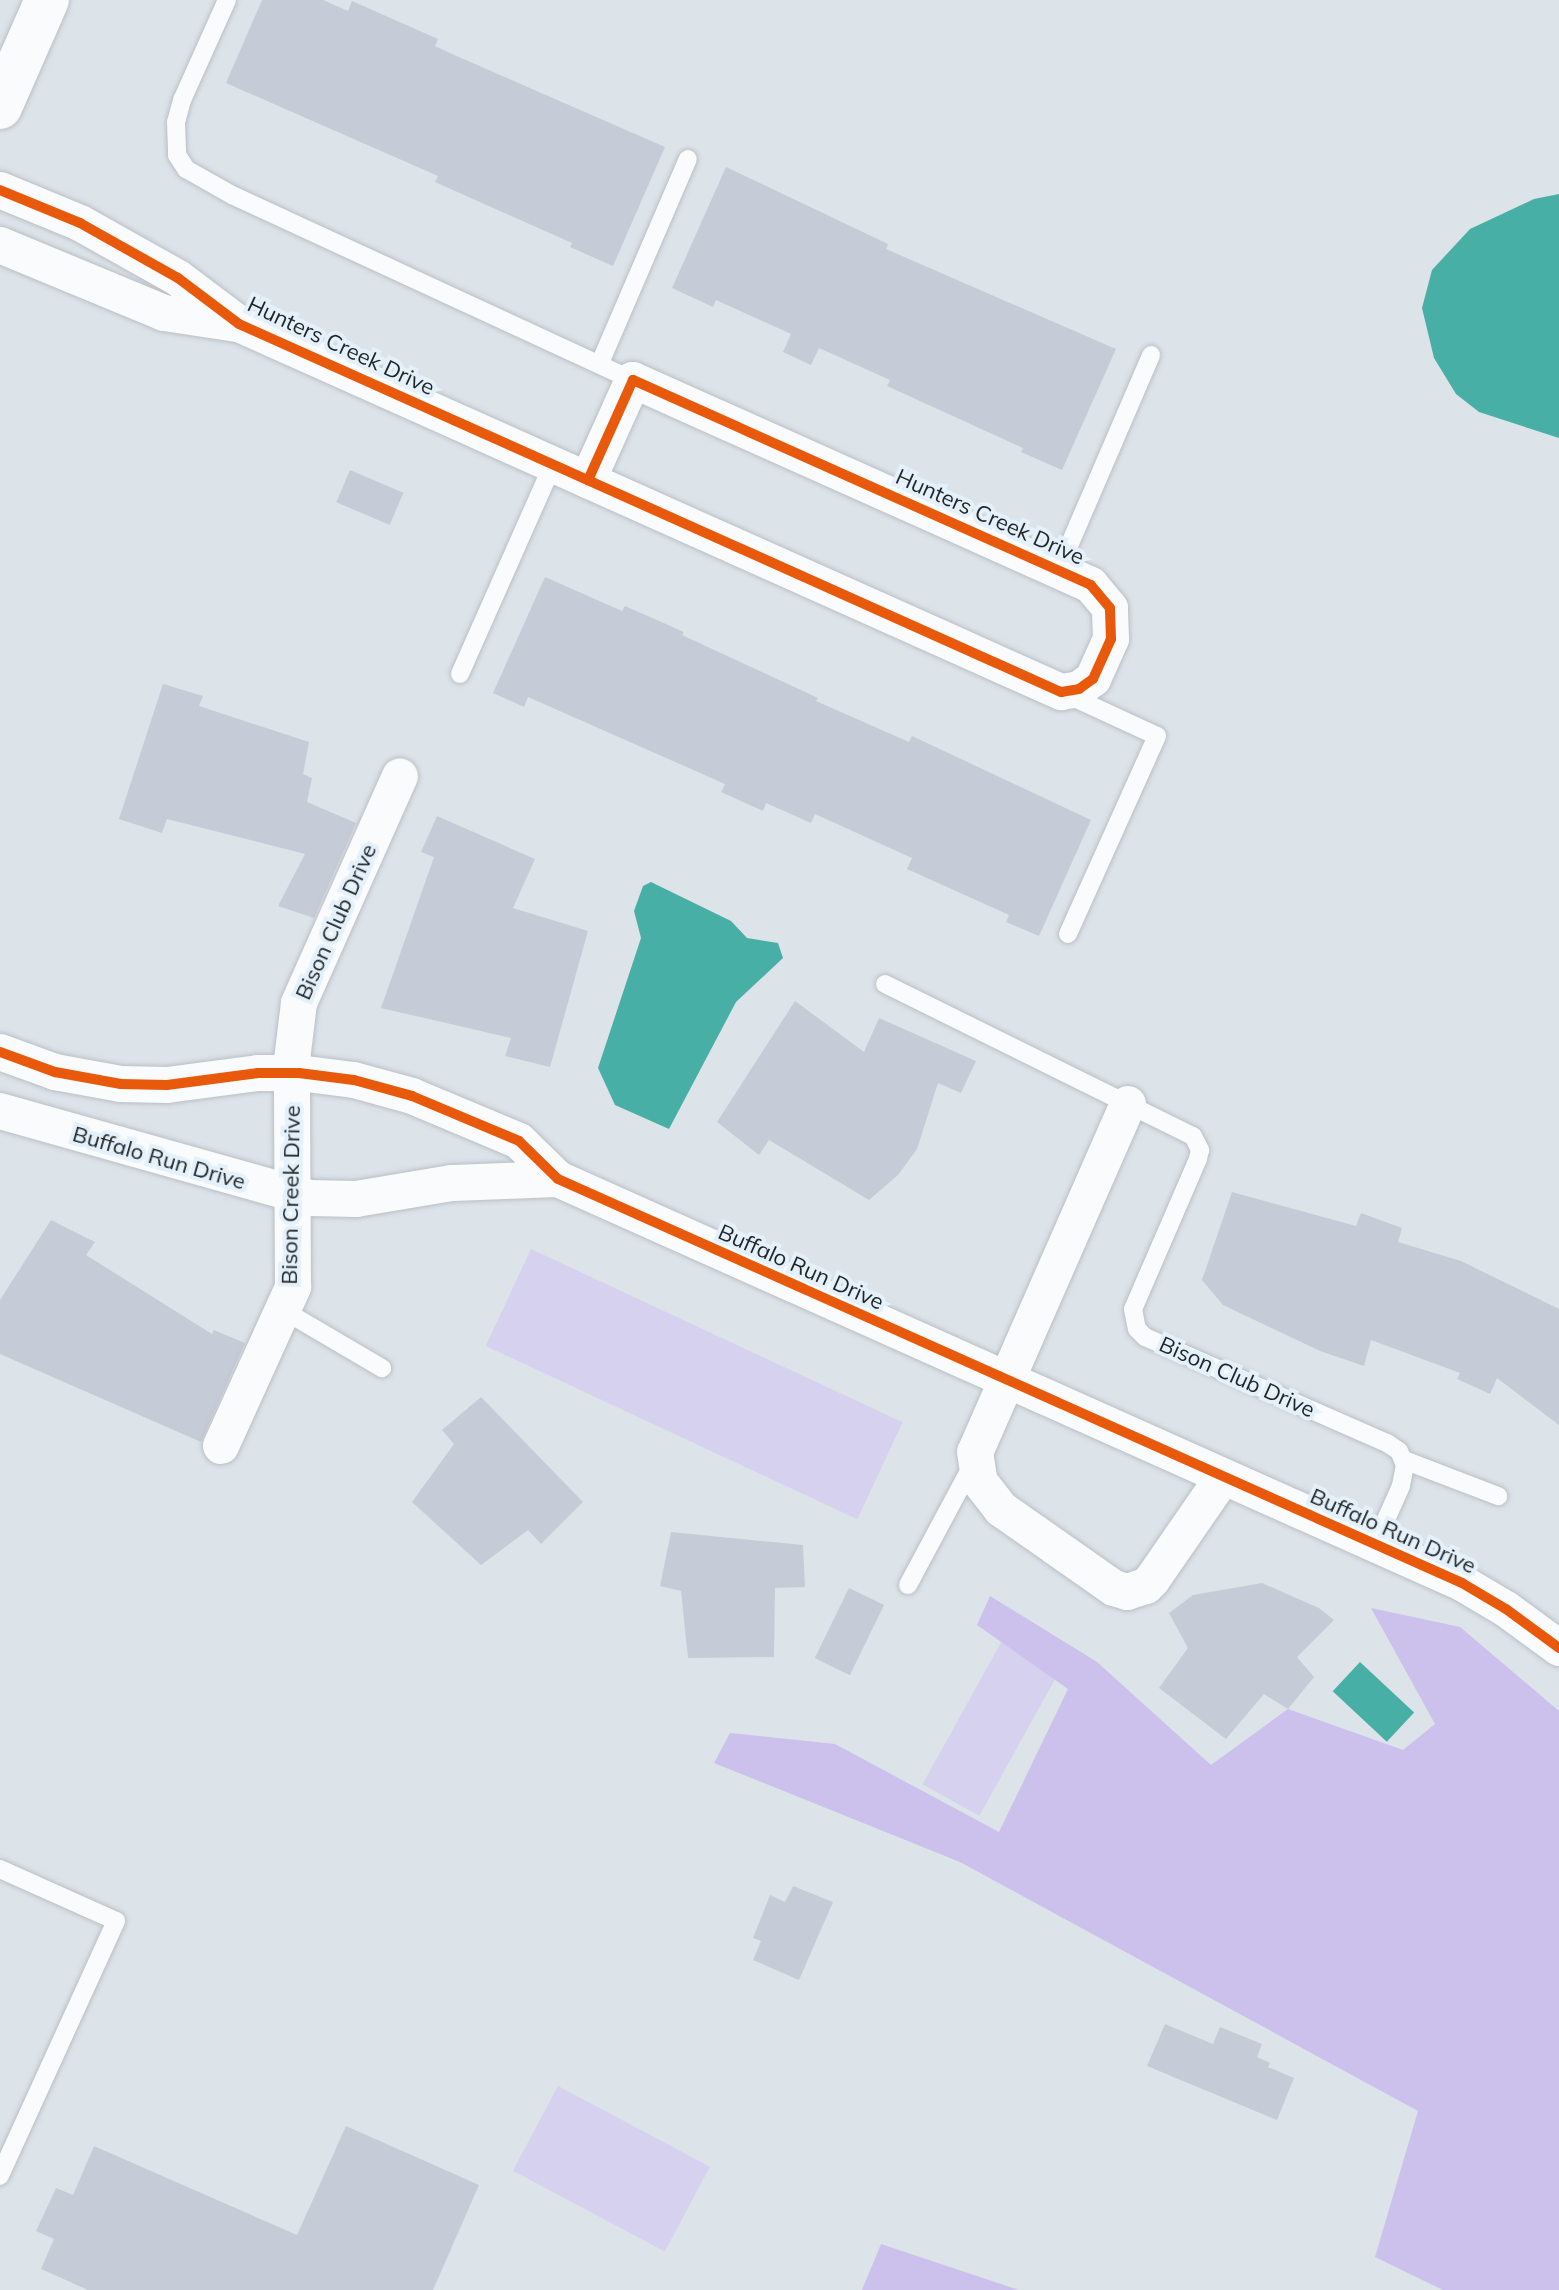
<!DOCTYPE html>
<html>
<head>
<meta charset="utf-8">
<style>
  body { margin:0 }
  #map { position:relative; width:1559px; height:2290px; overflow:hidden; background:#dce3e9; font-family:Mulish,sans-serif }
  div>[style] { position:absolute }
  .green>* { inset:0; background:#d6d1ee; transform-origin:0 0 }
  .forest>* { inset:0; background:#ccc0ec }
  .water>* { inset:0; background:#48afa7; transform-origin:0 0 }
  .building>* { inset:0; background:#c6ccd7; transform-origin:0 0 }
  .roads { filter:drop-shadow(0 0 2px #babfc4) drop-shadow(0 0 2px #babfc4) }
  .service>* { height:18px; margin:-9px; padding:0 9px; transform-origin:9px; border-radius:9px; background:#fafbfc }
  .minor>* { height:36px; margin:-18px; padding:0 18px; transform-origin:18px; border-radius:18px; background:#fafbfc }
  .primary>* { height:44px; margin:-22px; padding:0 22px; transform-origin:22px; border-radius:22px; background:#fafbfc }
  .cycleway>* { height:10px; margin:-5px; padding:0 5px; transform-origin:5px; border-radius:5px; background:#e8590c }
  span { translate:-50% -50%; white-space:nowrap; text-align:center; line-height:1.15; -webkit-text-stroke:8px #e4f1fb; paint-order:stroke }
  .street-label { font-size:22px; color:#1f2427 }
</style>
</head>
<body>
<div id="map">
  <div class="green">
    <i style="left:531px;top:1249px;width:410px;height:107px;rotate:25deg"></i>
    <i style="left:1003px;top:1639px;width:65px;height:166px;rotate:29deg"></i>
    <i style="left:558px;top:2086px;width:172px;height:96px;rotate:28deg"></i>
  </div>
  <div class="forest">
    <i style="clip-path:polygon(990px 1596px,1097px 1662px,1211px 1765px,1288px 1709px,1403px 1750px,1435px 1724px,1371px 1608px,1460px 1627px,1559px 1711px,1559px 2290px,1443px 2290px,1375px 2257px,1418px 2111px,960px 1862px,714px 1763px,730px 1733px,835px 1744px,999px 1832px,1068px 1689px,977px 1625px)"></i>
    <i style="clip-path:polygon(881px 2244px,1019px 2290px,862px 2290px)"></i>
  </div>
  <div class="water">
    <i style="clip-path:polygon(1559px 194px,1559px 438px,1479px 412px,1456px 394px,1434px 358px,1422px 308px,1432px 270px,1470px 229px,1534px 199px)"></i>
    <i style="clip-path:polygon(651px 882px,731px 921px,747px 938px,778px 943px,783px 958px,736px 1002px,669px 1129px,615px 1105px,598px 1068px,641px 938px,634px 911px,643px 886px)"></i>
    <i style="left:1360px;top:1662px;width:74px;height:40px;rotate:43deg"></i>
  </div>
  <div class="building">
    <i style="clip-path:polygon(262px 0,323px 0,348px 11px,352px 1px,438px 39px,435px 46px,452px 54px,665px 147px,613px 266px,570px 247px,572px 243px,435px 182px,438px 176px,226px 83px)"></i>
    <i style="clip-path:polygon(726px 167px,888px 244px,886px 249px,1116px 349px,1062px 470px,1021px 452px,1023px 448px,887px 386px,890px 380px,819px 348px,811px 365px,783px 352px,791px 334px,716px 300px,713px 307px,672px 288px)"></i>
    <i style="left:350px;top:470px;width:58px;height:35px;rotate:23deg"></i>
    <i style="clip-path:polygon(545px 577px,622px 611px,625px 606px,684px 632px,682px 635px,818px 698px,816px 701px,909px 742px,912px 736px,1091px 820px,1039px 936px,1006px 922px,1009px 915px,907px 869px,912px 858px,815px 814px,811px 823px,766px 803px,763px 811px,721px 792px,725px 784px,528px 697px,524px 707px,493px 693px)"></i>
    <i style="clip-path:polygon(163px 684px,203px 696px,199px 706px,309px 742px,303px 774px,312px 778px,307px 802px,356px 823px,314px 918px,278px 906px,305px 854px,167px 819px,162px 833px,119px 819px)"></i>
    <i style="clip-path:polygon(437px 816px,535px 859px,513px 908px,588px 931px,550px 1067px,505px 1056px,511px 1038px,381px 1008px,434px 857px,421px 852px)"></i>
    <i style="clip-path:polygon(795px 1001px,864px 1052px,879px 1018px,976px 1061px,961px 1093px,938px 1083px,917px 1149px,898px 1175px,869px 1200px,769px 1140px,759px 1155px,717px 1122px)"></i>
    <i style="clip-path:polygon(1232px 1192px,1356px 1226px,1361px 1213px,1402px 1228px,1398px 1242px,1461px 1261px,1559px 1309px,1559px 1425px,1497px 1378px,1490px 1394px,1457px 1379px,1460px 1373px,1371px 1340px,1364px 1366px,1320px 1351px,1223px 1305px,1202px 1280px)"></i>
    <i style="clip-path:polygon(51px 1220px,95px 1242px,86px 1255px,212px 1334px,214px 1330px,245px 1343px,201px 1442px,0 1354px,0 1300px)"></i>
    <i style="clip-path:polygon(481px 1397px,583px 1502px,541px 1544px,528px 1530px,481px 1565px,412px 1502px,454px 1444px,442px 1430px)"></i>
    <i style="clip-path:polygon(671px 1532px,803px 1545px,805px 1587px,775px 1588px,774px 1657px,688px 1658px,681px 1591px,660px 1586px)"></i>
    <i style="clip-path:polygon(1262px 1583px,1319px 1608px,1334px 1620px,1297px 1657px,1314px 1677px,1288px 1709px,1264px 1694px,1226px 1739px,1159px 1688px,1188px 1648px,1169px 1613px,1193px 1595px)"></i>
    <i style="left:849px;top:1588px;width:39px;height:78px;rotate:26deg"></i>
    <i style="clip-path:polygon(793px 1886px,833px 1902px,799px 1980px,753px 1960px,761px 1941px,753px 1938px,770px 1895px,785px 1902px)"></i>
    <i style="clip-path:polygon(1165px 2024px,1213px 2044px,1220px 2027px,1262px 2044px,1257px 2057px,1270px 2063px,1268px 2067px,1294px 2078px,1277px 2120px,1147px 2066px)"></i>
    <i style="clip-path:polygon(346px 2126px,479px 2185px,433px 2290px,88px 2290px,41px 2269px,54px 2239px,36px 2231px,56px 2188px,73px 2195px,94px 2146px,297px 2235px)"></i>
  </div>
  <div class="roads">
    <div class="service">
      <i style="left:227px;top:0;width:110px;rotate:114.2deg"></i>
      <i style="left:182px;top:100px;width:23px;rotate:105deg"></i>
      <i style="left:176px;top:122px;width:33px;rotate:88deg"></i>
      <i style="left:177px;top:155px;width:17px;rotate:57deg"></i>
      <i style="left:186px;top:169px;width:53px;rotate:29.5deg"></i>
      <i style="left:232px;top:195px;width:442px;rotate:24.8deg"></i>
      <i style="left:600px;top:363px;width:222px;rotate:-66.7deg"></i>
      <i style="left:1059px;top:569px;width:233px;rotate:-66.7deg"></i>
      <i style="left:460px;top:674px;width:230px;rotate:-66.1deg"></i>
      <i style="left:1066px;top:694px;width:100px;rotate:24.8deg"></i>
      <i style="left:1157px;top:736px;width:217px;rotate:114.2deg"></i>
      <i style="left:885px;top:984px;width:343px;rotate:26.3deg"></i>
      <i style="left:1193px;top:1136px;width:16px;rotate:63deg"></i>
      <i style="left:1200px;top:1150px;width:9px;rotate:103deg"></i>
      <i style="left:1198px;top:1159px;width:163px;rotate:113.4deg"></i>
      <i style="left:1133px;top:1309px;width:20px;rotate:79deg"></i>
      <i style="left:1137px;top:1329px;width:11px;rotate:45deg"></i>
      <i style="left:1145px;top:1337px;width:264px;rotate:23.7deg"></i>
      <i style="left:1387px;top:1443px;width:14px;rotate:34deg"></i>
      <i style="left:1399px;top:1451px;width:15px;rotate:67deg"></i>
      <i style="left:1405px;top:1465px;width:21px;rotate:101deg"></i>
      <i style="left:1401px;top:1486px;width:64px;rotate:114.1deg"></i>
      <i style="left:283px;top:1310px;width:115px;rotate:30.4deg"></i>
      <i style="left:1404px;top:1460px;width:101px;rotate:21deg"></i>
      <i style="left:908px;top:1585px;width:137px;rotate:-61.8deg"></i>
      <i style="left:0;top:1869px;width:127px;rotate:24.1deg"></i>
      <i style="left:116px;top:1921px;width:280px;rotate:114.5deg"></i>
    </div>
    <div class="minor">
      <i style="left:0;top:190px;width:87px;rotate:22.4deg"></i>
      <i style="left:80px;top:223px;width:112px;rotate:29.3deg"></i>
      <i style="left:178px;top:278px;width:76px;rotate:37deg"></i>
      <i style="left:239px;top:324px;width:901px;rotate:24.12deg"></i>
      <i style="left:1061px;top:692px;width:18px;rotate:-9deg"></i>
      <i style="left:1079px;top:689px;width:17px;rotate:-36deg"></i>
      <i style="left:1093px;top:679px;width:44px;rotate:-65.8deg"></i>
      <i style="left:1111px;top:639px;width:31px;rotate:-92deg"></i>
      <i style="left:1110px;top:608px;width:30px;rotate:-130deg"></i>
      <i style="left:1091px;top:585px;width:502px;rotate:-155.89deg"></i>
      <i style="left:633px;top:380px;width:110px;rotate:114.2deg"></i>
      <i style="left:0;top:245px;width:178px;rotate:22.5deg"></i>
      <i style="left:164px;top:313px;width:74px;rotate:8.6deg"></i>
      <i style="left:0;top:1052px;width:59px;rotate:20deg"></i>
      <i style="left:55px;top:1072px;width:67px;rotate:10.3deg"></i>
      <i style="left:121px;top:1084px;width:46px;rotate:1.2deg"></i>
      <i style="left:167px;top:1085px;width:92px;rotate:-7.5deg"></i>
      <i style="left:258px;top:1073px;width:41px"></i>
      <i style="left:299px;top:1073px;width:55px;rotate:7.3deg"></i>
      <i style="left:354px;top:1080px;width:60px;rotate:15.4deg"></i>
      <i style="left:412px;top:1096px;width:116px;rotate:22.8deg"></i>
      <i style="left:519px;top:1141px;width:54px;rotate:44.3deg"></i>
      <i style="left:558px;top:1179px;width:990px;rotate:24.08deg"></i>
      <i style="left:1462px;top:1583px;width:51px;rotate:30.6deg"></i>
      <i style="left:1506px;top:1609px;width:66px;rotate:36.3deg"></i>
      <i style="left:1128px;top:1104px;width:380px;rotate:113.7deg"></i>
      <i style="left:975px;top:1452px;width:30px;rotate:81deg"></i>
      <i style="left:980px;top:1482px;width:34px;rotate:52deg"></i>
      <i style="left:1001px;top:1509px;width:138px;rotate:35deg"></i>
      <i style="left:1114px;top:1588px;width:14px;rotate:17deg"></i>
      <i style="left:1127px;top:1592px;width:20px;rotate:-18deg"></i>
      <i style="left:1146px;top:1586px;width:8px;rotate:-45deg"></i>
      <i style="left:1152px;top:1580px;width:125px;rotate:-55.4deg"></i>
      <i style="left:0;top:1111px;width:322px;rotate:15.7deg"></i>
      <i style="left:310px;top:1198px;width:46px;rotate:1.2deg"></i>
      <i style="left:356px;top:1199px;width:97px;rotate:-9.5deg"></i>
      <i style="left:452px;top:1183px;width:106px;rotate:-2.2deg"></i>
      <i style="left:221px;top:1446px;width:175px;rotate:-65.6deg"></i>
      <i style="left:293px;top:1287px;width:227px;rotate:-90.3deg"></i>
      <i style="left:292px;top:1060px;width:57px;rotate:-83deg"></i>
      <i style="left:299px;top:1003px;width:248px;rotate:-66deg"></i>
    </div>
    <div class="primary">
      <i style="left:0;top:107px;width:117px;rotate:-66.3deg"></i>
    </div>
  </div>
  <div class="cycleway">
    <i style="left:0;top:190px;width:87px;rotate:22.4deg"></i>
    <i style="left:80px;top:223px;width:112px;rotate:29.3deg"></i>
    <i style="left:178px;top:278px;width:76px;rotate:37deg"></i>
    <i style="left:239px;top:324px;width:901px;rotate:24.12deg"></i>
    <i style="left:1061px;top:692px;width:18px;rotate:-9deg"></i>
    <i style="left:1079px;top:689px;width:17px;rotate:-36deg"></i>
    <i style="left:1093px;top:679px;width:44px;rotate:-65.8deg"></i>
    <i style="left:1111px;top:639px;width:31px;rotate:-92deg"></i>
    <i style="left:1110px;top:608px;width:30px;rotate:-130deg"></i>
    <i style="left:1091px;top:585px;width:502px;rotate:-155.89deg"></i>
    <i style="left:633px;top:380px;width:110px;rotate:114.2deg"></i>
    <i style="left:0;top:1052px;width:59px;rotate:20deg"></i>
    <i style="left:55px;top:1072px;width:67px;rotate:10.3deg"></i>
    <i style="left:121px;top:1084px;width:46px;rotate:1.2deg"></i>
    <i style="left:167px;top:1085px;width:92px;rotate:-7.5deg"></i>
    <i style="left:258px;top:1073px;width:41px"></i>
    <i style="left:299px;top:1073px;width:55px;rotate:7.3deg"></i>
    <i style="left:354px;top:1080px;width:60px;rotate:15.4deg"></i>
    <i style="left:412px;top:1096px;width:116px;rotate:22.8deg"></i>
    <i style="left:519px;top:1141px;width:54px;rotate:44.3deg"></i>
    <i style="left:558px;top:1179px;width:990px;rotate:24.08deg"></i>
    <i style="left:1462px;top:1583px;width:51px;rotate:30.6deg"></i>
    <i style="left:1506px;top:1609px;width:66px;rotate:36.3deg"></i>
  </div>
  <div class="street-label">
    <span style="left:341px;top:346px;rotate:25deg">Hunters Creek Drive</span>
    <span style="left:990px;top:517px;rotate:24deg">Hunters Creek Drive</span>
    <span style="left:336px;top:922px;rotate:-66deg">Bison Club Drive</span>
    <span style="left:159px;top:1158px;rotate:16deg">Buffalo Run Drive</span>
    <span style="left:291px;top:1195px;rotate:-89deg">Bison Creek Drive</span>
    <span style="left:801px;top:1267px;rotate:24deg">Buffalo Run Drive</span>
    <span style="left:1237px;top:1377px;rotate:24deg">Bison Club Drive</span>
    <span style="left:1393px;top:1531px;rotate:24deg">Buffalo Run Drive</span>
  </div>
</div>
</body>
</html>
